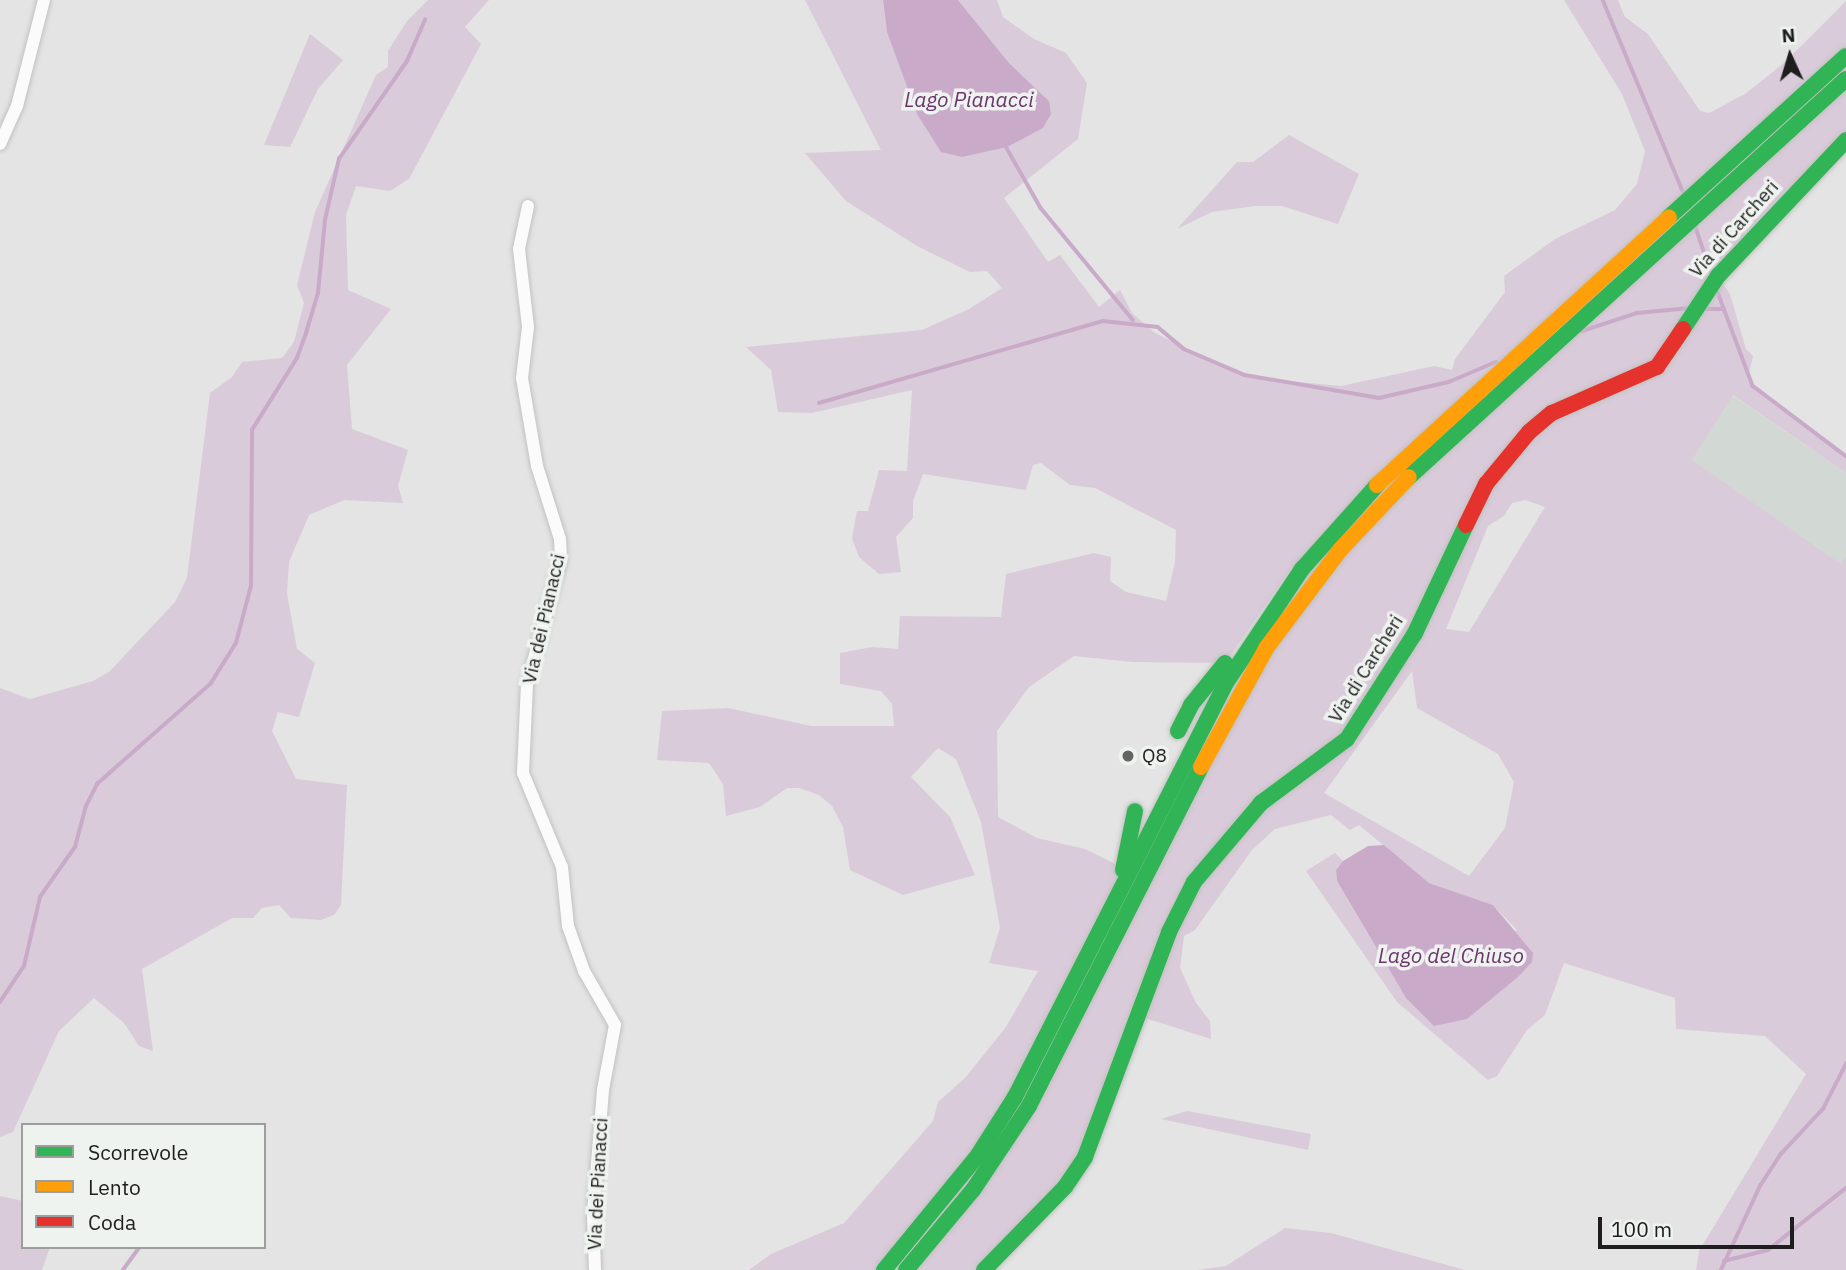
<!DOCTYPE html>
<html>
<head>
<meta charset="utf-8">
<style>
  body { margin:0 }
  #map { position:relative; width:1846px; height:1270px; overflow:hidden; background:#e3e4e3; font-family:"IBM Plex Sans",sans-serif }
  div>[style] { position:absolute }
  .built>* { inset:0; background:#d2d8d4 }
  .green>* { inset:0; background:#dacbda }
  .water>* { inset:0; background:#c9abc9 }
  .stream>* { height:3.5px; margin:-1.75px; padding:0 1.75px; transform-origin:1.75px; border-radius:1.75px; background:#c9abc9 }
  .roads { filter:drop-shadow(0 0 2px #c1c2c1) drop-shadow(0 0 2px #c1c2c1) }
  .street>* { height:12px; margin:-6px; padding:0 6px; transform-origin:6px; border-radius:6px; background:#fbfbfb }
  .fast>* { height:16px; margin:-8px; padding:0 8px; transform-origin:8px; border-radius:8px; background:#30b455 }
  .slow>* { height:16px; margin:-8px; padding:0 8px; transform-origin:8px; border-radius:8px; background:#ff9f0a }
  .jam>* { height:16px; margin:-8px; padding:0 8px; transform-origin:8px; border-radius:8px; background:#e5322d }
  .dots>* { width:19px; height:19px; translate:-50% -50%; box-sizing:border-box; border:4px solid #eff3f0; border-radius:50% }
  span { translate:-50% -50%; white-space:nowrap; text-align:center; line-height:1.15; -webkit-text-stroke:7px #eff3f0; paint-order:stroke }
  .street-label { font-size:19px; color:#1d1e1d }
  .poi-label { font-size:19px; color:#1d1e1d }
  .left { translate:0 -50%; text-align:left }
  .water-label { font-size:21px; color:#6b356c; font-style:italic }
  .legend { position:absolute; left:21px; top:1123px; width:245px; height:126px; box-sizing:border-box; background:#eff3f0; border:2px solid #9b9e9c; margin:0; padding:9px 12px; list-style:none; font-size:21px; color:#1d1e1d }
  .legend li { display:flex; align-items:center; gap:14px; height:35px }
  .legend b { width:35px; border:2px solid #9b9e9c }
  .north { position:absolute; left:1755px; top:21px; width:70px; height:70px; -webkit-text-stroke:5px #eff3f0; paint-order:stroke; rotate:356deg; font-size:19px; font-weight:700; line-height:28px; text-align:center; color:#1d1e1d }
  .north::after { content:''; display:block; margin:auto; width:24px; height:32px; background:#1d1e1d; clip-path:polygon(50% 0,100% 100%,50% 72%,0 100%) }
  .scale { position:absolute; left:1598px; top:1217px; width:196px; height:32px; box-sizing:border-box; border:4px solid #1d1e1d; border-top:0; padding-left:9px; font-size:21px; line-height:24px; white-space:nowrap; color:#1d1e1d; -webkit-text-stroke:5px #eff3f0; paint-order:stroke }
</style>
</head>
<body>
<div id="map">
  <div class="built">
    <i style="clip-path:polygon(1732px 395px,1846px 473px,1846px 556px,1841px 564px,1691px 460px)"></i>
  </div>
  <div class="green">
    <i style="clip-path:polygon(428px 0,489px 0,465px 27px,481px 44px,409px 179px,390px 191px,356px 186px,346px 215px,348px 290px,391px 309px,347px 365px,352px 429px,408px 450px,398px 486px,403px 503px,344px 500px,309px 515px,289px 562px,287px 593px,297px 649px,315px 663px,299px 717px,278px 712px,272px 731px,296px 779px,347px 785px,341px 905px,334px 915px,321px 920px,291px 918px,279px 905px,262px 908px,253px 918px,232px 918px,142px 969px,153px 1051px,139px 1046px,124px 1023px,94px 998px,59px 1031px,13px 1132px,0 1137px,0 688px,30px 699px,93px 681px,109px 672px,175px 602px,187px 578px,210px 393px,232px 377px,242px 362px,282px 358px,294px 342px,304px 303px,297px 285px,315px 212px,376px 75px,388px 67px,388px 51px,407px 21px)"></i>
    <i style="clip-path:polygon(805px 0,883px 0,887px 32px,1049px 101px,1009px 63px,958px 0,997px 0,1003px 17px,1034px 39px,1066px 53px,1087px 83px,1078px 139px,1004px 198px,1048px 262px,1060px 255px,1099px 307px,1120px 290px,1132px 313px,1155px 333px,1247px 377px,1341px 386px,1434px 366px,1452px 370px,1455px 359px,1505px 292px,1504px 276px,1555px 239px,1615px 210px,1637px 184px,1645px 151px,1622px 94px,1564px 0,1618px 0,1625px 17px,1648px 34px,1700px 111px,1709px 113px,1745px 94px,1784px 63px,1846px 1px,1846px 56px,1290px 570px,1225px 663px,1132px 662px,1074px 656px,1029px 687px,997px 731px,998px 817px,1037px 838px,1085px 849px,1124px 868px,1032px 1067px,884px 1270px,749px 1270px,771px 1254px,844px 1223px,933px 1121px,938px 1102px,965px 1078px,1006px 1027px,1038px 971px,989px 963px,1000px 928px,981px 822px,956px 759px,938px 748px,911px 777px,950px 817px,975px 875px,903px 895px,850px 870px,843px 827px,832px 806px,819px 795px,799px 788px,787px 788px,760px 807px,726px 816px,723px 784px,709px 763px,657px 760px,662px 711px,728px 708px,811px 726px,894px 726px,892px 704px,881px 691px,840px 684px,840px 653px,872px 647px,898px 649px,900px 616px,1001px 617px,1006px 574px,1094px 553px,1111px 557px,1110px 581px,1126px 592px,1166px 601px,1175px 562px,1176px 530px,1095px 488px,1070px 485px,1041px 463px,1033px 465px,1026px 490px,923px 474px,913px 501px,913px 518px,896px 537px,901px 572px,879px 574px,859px 557px,852px 538px,857px 511px,868px 511px,879px 470px,907px 471px,912px 390px,812px 413px,778px 412px,771px 370px,746px 347px,922px 330px,969px 309px,1002px 288px,987px 271px,970px 272px,917px 246px,846px 201px,805px 153px,881px 150px)"></i>
    <i style="clip-path:polygon(310px 34px,343px 60px,318px 89px,290px 147px,264px 145px)"></i>
    <i style="clip-path:polygon(evenodd,1846px 79px,1846px 140px,1718px 276px,1730px 294px,1746px 349px,1753px 356px,1748px 377px,1753px 386px,1846px 456px,1846px 473px,1733px 395px,1692px 460px,1841px 564px,1846px 556px,1846px 1270px,1696px 1270px,1699px 1251px,1806px 1074px,1765px 1036px,1676px 1029px,1675px 998px,1564px 963px,1545px 1015px,1527px 1030px,1497px 1076px,1488px 1080px,1397px 1002px,1306px 871px,1335px 853px,1343px 861px,1336px 870px,1337px 881px,1406px 998px,1517px 930px,1493px 905px,1429px 883px,1359px 825px,1350px 830px,1331px 815px,1275px 829px,1252px 850px,1195px 930px,1184px 936px,1180px 968px,1196px 1003px,1210px 1021px,1211px 1039px,1139px 1016px,1085px 1157px,984px 1270px,906px 1270px,1216px 737px,1340px 550px,1846px 79px,1525px 500px,1545px 507px,1469px 632px,1446px 629px,1488px 526px,1504px 516px,1512px 503px,1525px 500px,1846px 79px,1412px 671px,1417px 708px,1498px 754px,1514px 782px,1505px 828px,1469px 876px,1324px 793px,1412px 671px)"></i>
    <i style="clip-path:polygon(1289px 135px,1359px 174px,1338px 224px,1282px 206px,1255px 206px,1212px 212px,1177px 229px,1237px 162px,1253px 162px)"></i>
    <i style="clip-path:polygon(1187px 1111px,1311px 1134px,1308px 1150px,1161px 1119px)"></i>
    <i style="clip-path:polygon(0 1196px,23px 1201px,23px 1247px,50px 1247px,42px 1270px,0 1270px)"></i>
    <i style="clip-path:polygon(1285px 1228px,1331px 1233px,1465px 1270px,1198px 1270px,1226px 1266px)"></i>
  </div>
  <div class="water">
    <i style="clip-path:polygon(883px 0,958px 0,1009px 63px,1049px 101px,1051px 114px,1043px 128px,1007px 147px,962px 157px,941px 152px,917px 114px,887px 32px)"></i>
    <i style="clip-path:polygon(1384px 845px,1429px 883px,1493px 905px,1533px 953px,1532px 962px,1518px 977px,1467px 1019px,1434px 1026px,1406px 998px,1337px 881px,1336px 870px,1343px 861px,1368px 846px)"></i>
  </div>
  <div class="stream">
    <i style="left:1603px;top:0;width:210px;rotate:67.3deg"></i>
    <i style="left:1004px;top:143px;width:75px;rotate:60.4deg"></i>
    <i style="left:1041px;top:208px;width:145px;rotate:50.6deg"></i>
    <i style="left:1696px;top:228px;width:52px;rotate:70.9deg"></i>
    <i style="left:1716px;top:287px;width:106px;rotate:69.5deg"></i>
    <i style="left:1753px;top:386px;width:116px;rotate:37deg"></i>
    <i style="left:1701px;top:309px;width:23px"></i>
    <i style="left:1582px;top:331px;width:58px;rotate:-18.1deg"></i>
    <i style="left:1637px;top:313px;width:53px;rotate:-5.4deg"></i>
    <i style="left:819px;top:403px;width:296px;rotate:-16.1deg"></i>
    <i style="left:1103px;top:321px;width:55px;rotate:6.2deg"></i>
    <i style="left:1158px;top:327px;width:34px;rotate:40deg"></i>
    <i style="left:1184px;top:349px;width:66px;rotate:23.1deg"></i>
    <i style="left:1245px;top:375px;width:136px;rotate:9.7deg"></i>
    <i style="left:1379px;top:398px;width:72px;rotate:-12.9deg"></i>
    <i style="left:1449px;top:382px;width:51px;rotate:-23.1deg"></i>
    <i style="left:0;top:1002px;width:43px;rotate:-56.3deg"></i>
    <i style="left:24px;top:966px;width:71px;rotate:-76.9deg"></i>
    <i style="left:40px;top:897px;width:61px;rotate:-55deg"></i>
    <i style="left:75px;top:847px;width:42px;rotate:-75deg"></i>
    <i style="left:86px;top:806px;width:25px;rotate:-63deg"></i>
    <i style="left:97px;top:784px;width:152px;rotate:-41.5deg"></i>
    <i style="left:211px;top:683px;width:47px;rotate:-58deg"></i>
    <i style="left:236px;top:643px;width:59px;rotate:-75.3deg"></i>
    <i style="left:251px;top:586px;width:156px;rotate:-89.6deg"></i>
    <i style="left:252px;top:430px;width:85px;rotate:-58deg"></i>
    <i style="left:297px;top:358px;width:27px;rotate:-70deg"></i>
    <i style="left:306px;top:333px;width:42px;rotate:-73.3deg"></i>
    <i style="left:318px;top:293px;width:73px;rotate:-84.5deg"></i>
    <i style="left:325px;top:220px;width:63px;rotate:-77.1deg"></i>
    <i style="left:339px;top:159px;width:119px;rotate:-55.2deg"></i>
    <i style="left:407px;top:61px;width:45px;rotate:-66.3deg"></i>
    <i style="left:1724px;top:1261px;width:45px;rotate:-14deg"></i>
    <i style="left:1768px;top:1250px;width:100px;rotate:-38.5deg"></i>
    <i style="left:123px;top:1270px;width:29px;rotate:-54deg"></i>
    <i style="left:1721px;top:1270px;width:93px;rotate:-65.1deg"></i>
    <i style="left:1760px;top:1186px;width:38px;rotate:-57deg"></i>
    <i style="left:1781px;top:1154px;width:62px;rotate:-47deg"></i>
    <i style="left:1823px;top:1109px;width:51px;rotate:-62.9deg"></i>
  </div>
  <div class="roads">
    <div class="street">
      <i style="left:0;top:144px;width:42px;rotate:-65.9deg"></i>
      <i style="left:17px;top:106px;width:109px;rotate:-75.7deg"></i>
      <i style="left:528px;top:206px;width:44px;rotate:101.8deg"></i>
      <i style="left:519px;top:249px;width:79px;rotate:83.4deg"></i>
      <i style="left:528px;top:327px;width:51px;rotate:96.7deg"></i>
      <i style="left:522px;top:378px;width:89px;rotate:80.3deg"></i>
      <i style="left:537px;top:466px;width:77px;rotate:72.5deg"></i>
      <i style="left:560px;top:539px;width:21px;rotate:87deg"></i>
      <i style="left:561px;top:560px;width:129px;rotate:105.3deg"></i>
      <i style="left:527px;top:684px;width:89px;rotate:92.6deg"></i>
      <i style="left:523px;top:773px;width:102px;rotate:67.5deg"></i>
      <i style="left:562px;top:867px;width:59px;rotate:84.2deg"></i>
      <i style="left:568px;top:926px;width:48px;rotate:70.4deg"></i>
      <i style="left:584px;top:971px;width:62px;rotate:60.1deg"></i>
      <i style="left:615px;top:1025px;width:66px;rotate:100.5deg"></i>
      <i style="left:603px;top:1090px;width:125px;rotate:94.6deg"></i>
      <i style="left:593px;top:1215px;width:55px;rotate:87.9deg"></i>
    </div>
    <div class="fast">
      <i style="left:1669px;top:217px;width:239px;rotate:-42.3deg"></i>
      <i style="left:1683px;top:329px;width:64px;rotate:-56.6deg"></i>
      <i style="left:1718px;top:276px;width:187px;rotate:-46.7deg"></i>
      <i style="left:1409px;top:477px;width:591px;rotate:-42.33deg"></i>
      <i style="left:1178px;top:731px;width:29px;rotate:-63deg"></i>
      <i style="left:1191px;top:705px;width:54px;rotate:-51deg"></i>
      <i style="left:1123px;top:870px;width:60px;rotate:-78.5deg"></i>
      <i style="left:884px;top:1270px;width:149px;rotate:-50.7deg"></i>
      <i style="left:978px;top:1155px;width:69px;rotate:-57.5deg"></i>
      <i style="left:1015px;top:1097px;width:461px;rotate:-63deg"></i>
      <i style="left:1224px;top:686px;width:141px;rotate:-56.3deg"></i>
      <i style="left:1302px;top:569px;width:113px;rotate:-48.2deg"></i>
      <i style="left:906px;top:1270px;width:104px;rotate:-50.1deg"></i>
      <i style="left:973px;top:1190px;width:101px;rotate:-56.3deg"></i>
      <i style="left:1029px;top:1106px;width:380px;rotate:-63.1deg"></i>
      <i style="left:984px;top:1270px;width:116px;rotate:-45.7deg"></i>
      <i style="left:1065px;top:1187px;width:36px;rotate:-56deg"></i>
      <i style="left:1085px;top:1157px;width:240px;rotate:-69.5deg"></i>
      <i style="left:1169px;top:932px;width:56px;rotate:-63.4deg"></i>
      <i style="left:1194px;top:882px;width:104px;rotate:-49.7deg"></i>
      <i style="left:1261px;top:803px;width:107px;rotate:-36.7deg"></i>
      <i style="left:1347px;top:739px;width:126px;rotate:-57.3deg"></i>
      <i style="left:1415px;top:633px;width:119px;rotate:-64.7deg"></i>
    </div>
    <div class="slow">
      <i style="left:1377px;top:485px;width:396px;rotate:-42.5deg"></i>
      <i style="left:1201px;top:767px;width:137px;rotate:-61.2deg"></i>
      <i style="left:1267px;top:647px;width:121px;rotate:-53deg"></i>
      <i style="left:1340px;top:550px;width:100px;rotate:-46.6deg"></i>
    </div>
    <div class="jam">
      <i style="left:1466px;top:525px;width:46px;rotate:-64deg"></i>
      <i style="left:1486px;top:484px;width:67px;rotate:-50.4deg"></i>
      <i style="left:1529px;top:432px;width:30px;rotate:-40deg"></i>
      <i style="left:1552px;top:413px;width:115px;rotate:-23.7deg"></i>
      <i style="left:1657px;top:367px;width:46px;rotate:-55.6deg"></i>
    </div>
  </div>
  <div class="dots">
    <i style="left:1128px;top:756px;background:#626362"></i>
  </div>
  <div class="street-label">
    <span style="left:1734px;top:229px;rotate:-48deg">Via di Carcheri</span>
    <span style="left:544px;top:619px;rotate:-77deg">Via dei Pianacci</span>
    <span style="left:1366px;top:669px;rotate:-58deg">Via di Carcheri</span>
    <span style="left:598px;top:1184px;rotate:-87deg">Via dei Pianacci</span>
  </div>
  <div class="poi-label">
    <span class="left" style="left:1142px;top:756px">Q8</span>
  </div>
  <div class="water-label">
    <span style="left:969px;top:99px">Lago Pianacci</span>
    <span style="left:1451px;top:955px">Lago del Chiuso</span>
  </div>
  <ul class="legend">
  <li><b style="height:9px;background:#30b455"></b>Scorrevole</li>
  <li><b style="height:9px;background:#ff9f0a"></b>Lento</li>
  <li><b style="height:9px;background:#e5322d"></b>Coda</li>
  </ul>
  <div class="north">N</div>
  <div class="scale">100 m</div>
</div>
</body>
</html>
